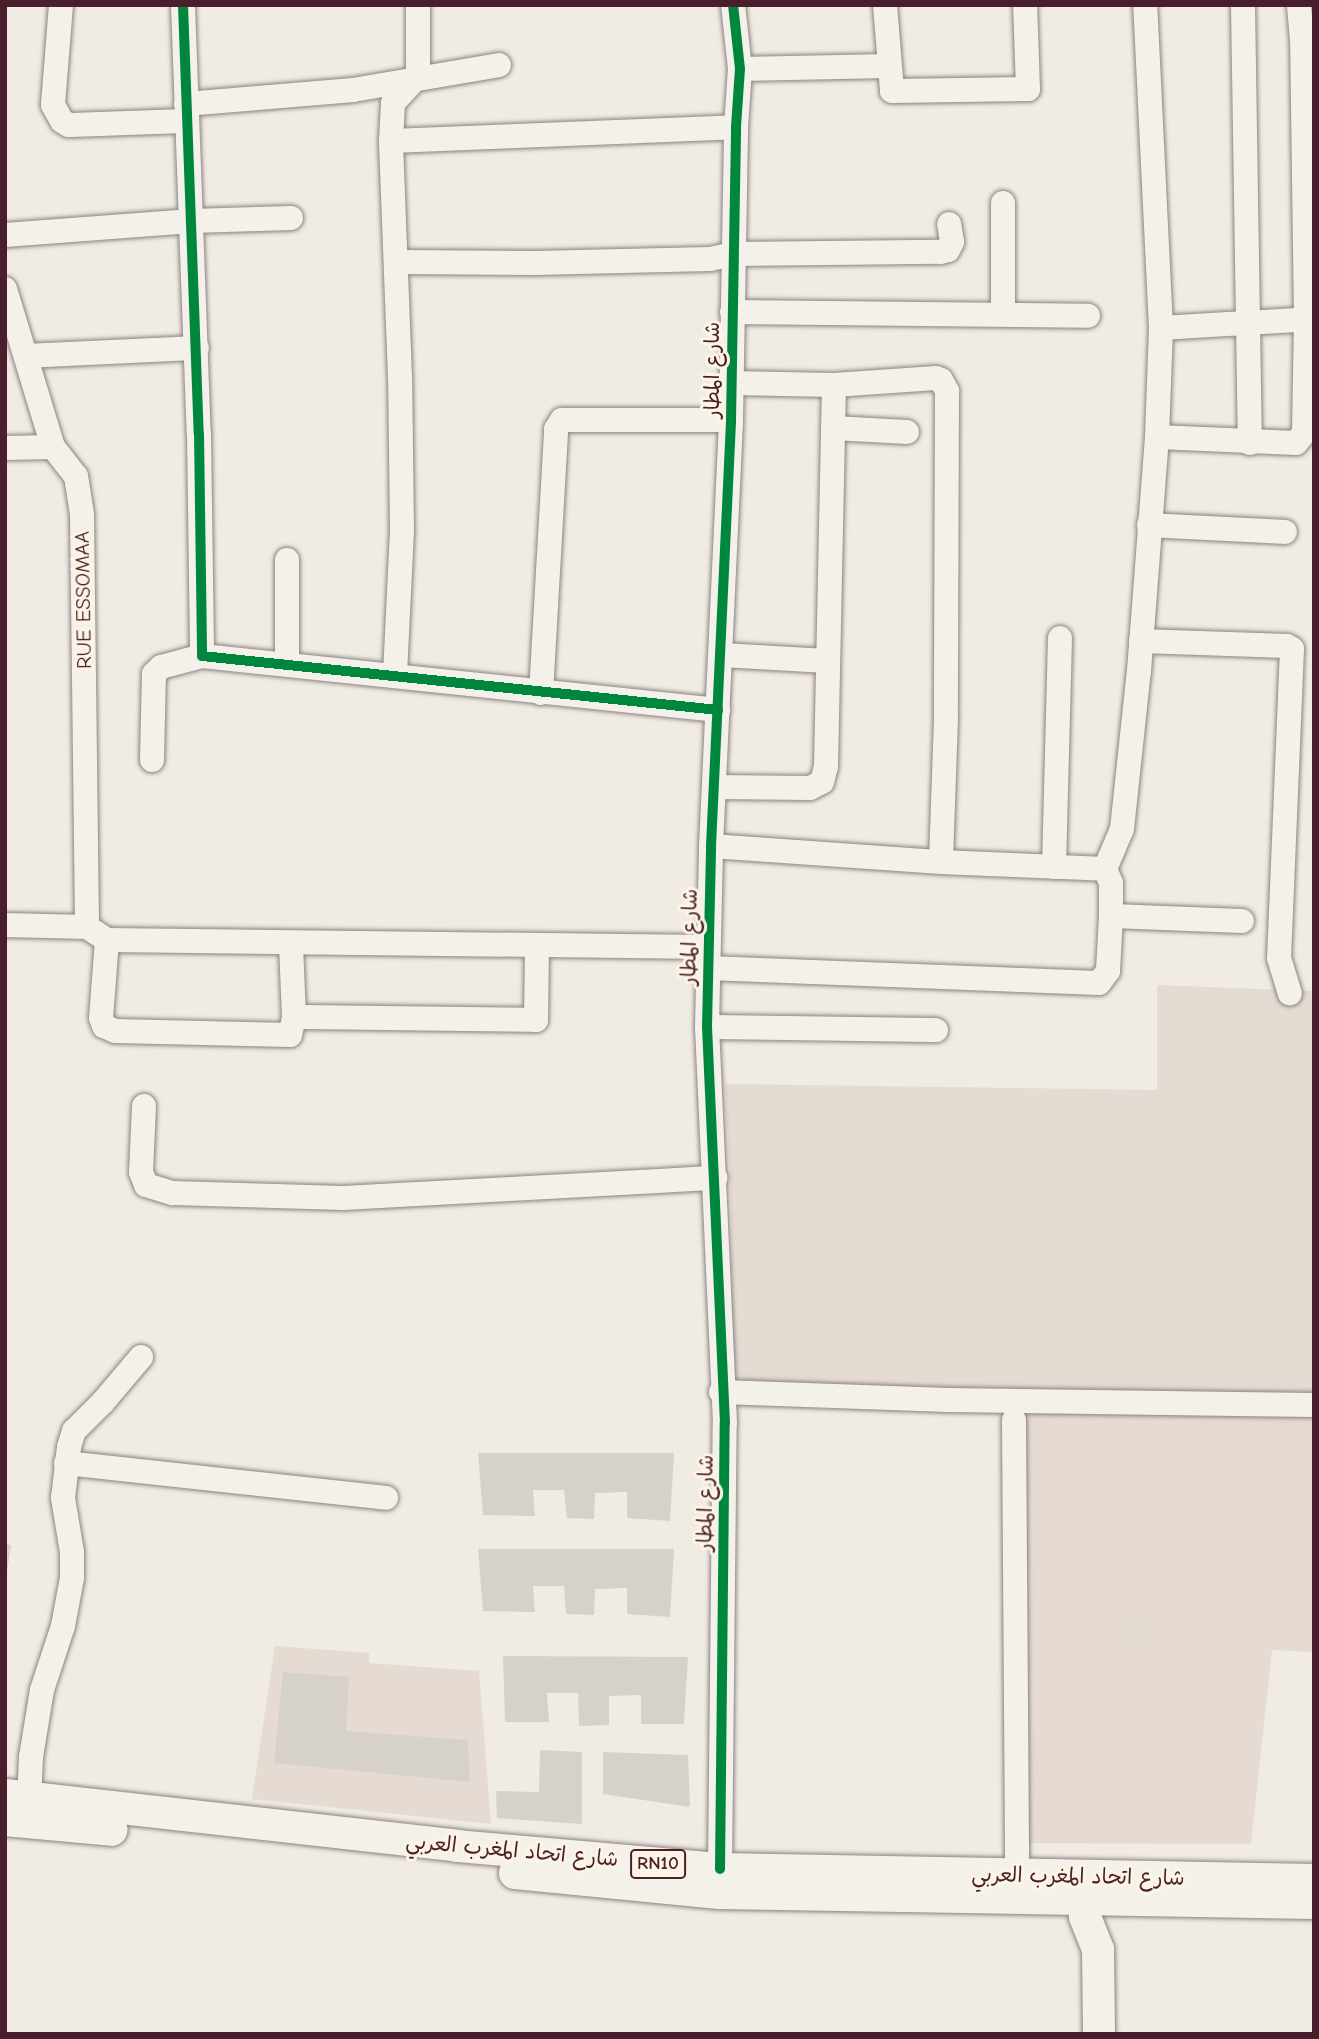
<!DOCTYPE html>
<html>
<head>
<meta charset="utf-8">
<style>
  body { margin:0 }
  #map { position:relative; width:1319px; height:2039px; overflow:hidden; background:#f0ebe3; font-family:"Comic Neue","Playpen Sans Arabic",sans-serif }
  div>[style] { position:absolute }
  .built>* { inset:0; background:#e6dbd2 }
  .green>* { inset:0; background:#e4dbd2 }
  .round { border-radius:50% }
  .building>* { inset:0; background:#d7d1cc }
  .roads { filter:drop-shadow(0 0 2px #8d8281) drop-shadow(0 0 2px #8d8281) }
  .minor>* { height:24px; margin:-12px; padding:0 12px; transform-origin:12px; border-radius:12px; background:#f4f1eb }
  .major>* { height:32px; margin:-16px; padding:0 16px; transform-origin:16px; border-radius:16px; background:#f4f1eb }
  .cycleway>* { height:10px; margin:-5px; padding:0 5px; transform-origin:5px; border-radius:5px; background:#00873e }
  span { translate:-50% -50%; white-space:nowrap; text-align:center; line-height:1.15; -webkit-text-stroke:6px #fcf5e5; paint-order:stroke }
  .shield-label span { padding:2px 5px; background:#fcf5e5; border:2px solid; border-radius:5px; -webkit-text-stroke-width:0 }
  .shield-label { font-size:19px; color:#4a1f2b; font-weight:700 }
  .street-label { font-size:21px; color:#4a1f2b }
  .frame { position:absolute; inset:0; border:7px solid #4a1f2b; pointer-events:none }
</style>
</head>
<body>
<div id="map">
  <div class="built">
    <i style="clip-path:polygon(1009px 1411px,1314px 1418px,1314px 1652px,1272px 1650px,1251px 1844px,1015px 1843px)"></i>
    <i style="clip-path:polygon(275px 1646px,369px 1653px,369px 1663px,479px 1671px,491px 1824px,252px 1799px)"></i>
  </div>
  <div class="green">
    <i style="clip-path:polygon(1157px 985px,1314px 991px,1314px 1418px,733px 1405px,731px 1204px,725px 1084px,1157px 1090px)"></i>
    <i class="round" style="left:1124px;top:1623px;width:24px;height:24px"></i>
  </div>
  <div class="building">
    <i style="clip-path:polygon(478px 1453px,674px 1453px,670px 1521px,627px 1518px,627px 1492px,595px 1493px,594px 1519px,567px 1518px,564px 1490px,533px 1490px,535px 1516px,483px 1515px)"></i>
    <i style="clip-path:polygon(5px 1544px,11px 1545px,7px 1572px,5px 1572px)"></i>
    <i style="clip-path:polygon(478px 1549px,674px 1549px,670px 1617px,627px 1614px,627px 1588px,595px 1589px,594px 1615px,566px 1614px,564px 1586px,533px 1586px,535px 1612px,483px 1611px)"></i>
    <i style="clip-path:polygon(503px 1656px,688px 1657px,684px 1724px,641px 1724px,641px 1695px,609px 1696px,609px 1725px,579px 1726px,578px 1693px,547px 1693px,549px 1722px,505px 1722px)"></i>
    <i style="clip-path:polygon(283px 1672px,349px 1677px,346px 1731px,468px 1740px,470px 1782px,274px 1763px)"></i>
    <i style="clip-path:polygon(540px 1750px,582px 1752px,582px 1824px,497px 1818px,496px 1791px,539px 1792px)"></i>
    <i style="clip-path:polygon(603px 1752px,688px 1755px,690px 1807px,603px 1794px)"></i>
  </div>
  <div class="roads">
    <div class="minor">
      <i style="left:61px;top:5px;width:100px;rotate:94.6deg"></i>
      <i style="left:53px;top:105px;width:18px;rotate:61deg"></i>
      <i style="left:62px;top:121px;width:8px;rotate:30deg"></i>
      <i style="left:69px;top:125px;width:117px;rotate:-2deg"></i>
      <i style="left:183px;top:5px;width:429px;rotate:87.9deg"></i>
      <i style="left:199px;top:434px;width:222px;rotate:89.2deg"></i>
      <i style="left:202px;top:656px;width:519px;rotate:5.97deg"></i>
      <i style="left:885px;top:5px;width:86px;rotate:85.3deg"></i>
      <i style="left:892px;top:91px;width:136px;rotate:-0.8deg"></i>
      <i style="left:1028px;top:89px;width:84px;rotate:-92deg"></i>
      <i style="left:1243px;top:5px;width:438px;rotate:89.1deg"></i>
      <i style="left:740px;top:69px;width:149px;rotate:-1.2deg"></i>
      <i style="left:186px;top:104px;width:168px;rotate:-4.8deg"></i>
      <i style="left:353px;top:90px;width:148px;rotate:-9.7deg"></i>
      <i style="left:391px;top:141px;width:345px;rotate:-2.3deg"></i>
      <i style="left:1003px;top:203px;width:111px;rotate:90deg"></i>
      <i style="left:5px;top:235px;width:187px;rotate:-4.3deg"></i>
      <i style="left:191px;top:221px;width:100px;rotate:-1.7deg"></i>
      <i style="left:397px;top:262px;width:138px;rotate:0.4deg"></i>
      <i style="left:535px;top:263px;width:175px;rotate:-1.3deg"></i>
      <i style="left:710px;top:259px;width:24px;rotate:-12deg"></i>
      <i style="left:733px;top:254px;width:207px;rotate:-0.6deg"></i>
      <i style="left:940px;top:252px;width:8px;rotate:-14deg"></i>
      <i style="left:948px;top:250px;width:9px;rotate:-63deg"></i>
      <i style="left:952px;top:242px;width:18px;rotate:-99deg"></i>
      <i style="left:5px;top:289px;width:165px;rotate:73.1deg"></i>
      <i style="left:53px;top:447px;width:37px;rotate:52deg"></i>
      <i style="left:76px;top:476px;width:39px;rotate:81deg"></i>
      <i style="left:82px;top:515px;width:412px;rotate:89.3deg"></i>
      <i style="left:732px;top:312px;width:356px;rotate:0.6deg"></i>
      <i style="left:1161px;top:328px;width:153px;rotate:-3.4deg"></i>
      <i style="left:26px;top:356px;width:171px;rotate:-2.7deg"></i>
      <i style="left:834px;top:385px;width:102px;rotate:-3.9deg"></i>
      <i style="left:936px;top:378px;width:5px;rotate:22deg"></i>
      <i style="left:941px;top:380px;width:13px;rotate:61deg"></i>
      <i style="left:947px;top:391px;width:327px;rotate:90.2deg"></i>
      <i style="left:946px;top:718px;width:144px;rotate:92deg"></i>
      <i style="left:833px;top:428px;width:74px;rotate:3.1deg"></i>
      <i style="left:1157px;top:437px;width:139px;rotate:2.5deg"></i>
      <i style="left:1296px;top:443px;width:13px;rotate:-51deg"></i>
      <i style="left:1304px;top:433px;width:114px;rotate:-89deg"></i>
      <i style="left:1306px;top:319px;width:279px;rotate:-90.8deg"></i>
      <i style="left:1302px;top:40px;width:35px;rotate:-95deg"></i>
      <i style="left:5px;top:448px;width:48px;rotate:-1.2deg"></i>
      <i style="left:1149px;top:525px;width:136px;rotate:2.9deg"></i>
      <i style="left:1141px;top:641px;width:146px;rotate:2deg"></i>
      <i style="left:1287px;top:646px;width:6px;rotate:31deg"></i>
      <i style="left:1292px;top:649px;width:309px;rotate:92.4deg"></i>
      <i style="left:1279px;top:958px;width:37px;rotate:73deg"></i>
      <i style="left:722px;top:655px;width:105px;rotate:3.3deg"></i>
      <i style="left:287px;top:664px;width:104px;rotate:-90deg"></i>
      <i style="left:395px;top:674px;width:143px;rotate:-87.2deg"></i>
      <i style="left:402px;top:531px;width:154px;rotate:-90.7deg"></i>
      <i style="left:400px;top:377px;width:236px;rotate:-92.2deg"></i>
      <i style="left:391px;top:141px;width:38px;rotate:-87deg"></i>
      <i style="left:393px;top:103px;width:37px;rotate:-47deg"></i>
      <i style="left:418px;top:76px;width:71px;rotate:-90deg"></i>
      <i style="left:541px;top:693px;width:264px;rotate:-86.7deg"></i>
      <i style="left:556px;top:429px;width:11px;rotate:-56deg"></i>
      <i style="left:562px;top:420px;width:169px"></i>
      <i style="left:152px;top:760px;width:86px;rotate:-88.7deg"></i>
      <i style="left:154px;top:674px;width:10px;rotate:-45deg"></i>
      <i style="left:161px;top:667px;width:42px;rotate:-15deg"></i>
      <i style="left:715px;top:787px;width:95px;rotate:0.6deg"></i>
      <i style="left:810px;top:788px;width:13px;rotate:-27deg"></i>
      <i style="left:822px;top:782px;width:16px;rotate:-76deg"></i>
      <i style="left:826px;top:766px;width:381px;rotate:-88.8deg"></i>
      <i style="left:834px;top:385px;width:103px;rotate:-178.9deg"></i>
      <i style="left:711px;top:846px;width:231px;rotate:4deg"></i>
      <i style="left:941px;top:862px;width:164px;rotate:2.4deg"></i>
      <i style="left:1054px;top:867px;width:229px;rotate:-88.5deg"></i>
      <i style="left:1105px;top:869px;width:43px;rotate:-67deg"></i>
      <i style="left:1122px;top:829px;width:159px;rotate:-83.9deg"></i>
      <i style="left:1139px;top:671px;width:235px;rotate:-85.6deg"></i>
      <i style="left:1157px;top:437px;width:109px;rotate:-87.9deg"></i>
      <i style="left:1161px;top:328px;width:323px;rotate:-92.8deg"></i>
      <i style="left:1111px;top:916px;width:131px;rotate:2.2deg"></i>
      <i style="left:5px;top:925px;width:82px;rotate:1.4deg"></i>
      <i style="left:87px;top:927px;width:24px;rotate:33deg"></i>
      <i style="left:107px;top:940px;width:601px;rotate:0.67deg"></i>
      <i style="left:107px;top:940px;width:78px;rotate:94.4deg"></i>
      <i style="left:101px;top:1018px;width:9px;rotate:69deg"></i>
      <i style="left:104px;top:1026px;width:12px;rotate:24deg"></i>
      <i style="left:115px;top:1031px;width:175px;rotate:1.3deg"></i>
      <i style="left:290px;top:1035px;width:18px;rotate:-77deg"></i>
      <i style="left:294px;top:1017px;width:73px;rotate:-92.4deg"></i>
      <i style="left:708px;top:968px;width:391px;rotate:2.2deg"></i>
      <i style="left:1099px;top:983px;width:15px;rotate:-53deg"></i>
      <i style="left:1108px;top:971px;width:55px;rotate:-86.9deg"></i>
      <i style="left:1111px;top:916px;width:33px;rotate:-90deg"></i>
      <i style="left:1111px;top:883px;width:15px;rotate:-113deg"></i>
      <i style="left:294px;top:1017px;width:242px;rotate:0.7deg"></i>
      <i style="left:536px;top:1020px;width:72px;rotate:-89.2deg"></i>
      <i style="left:707px;top:1027px;width:229px;rotate:0.8deg"></i>
      <i style="left:144px;top:1106px;width:66px;rotate:92.6deg"></i>
      <i style="left:141px;top:1172px;width:14px;rotate:69deg"></i>
      <i style="left:146px;top:1185px;width:28px;rotate:17deg"></i>
      <i style="left:173px;top:1193px;width:170px;rotate:1.7deg"></i>
      <i style="left:343px;top:1198px;width:373px;rotate:-3.1deg"></i>
      <i style="left:721px;top:1392px;width:227px;rotate:2deg"></i>
      <i style="left:948px;top:1400px;width:366px;rotate:0.8deg"></i>
      <i style="left:1014px;top:1420px;width:457px;rotate:89.6deg"></i>
      <i style="left:66px;top:1463px;width:322px;rotate:6.2deg"></i>
      <i style="left:29px;top:1800px;width:43px;rotate:-87.3deg"></i>
      <i style="left:31px;top:1757px;width:68px;rotate:-80.7deg"></i>
      <i style="left:42px;top:1690px;width:67px;rotate:-71.8deg"></i>
      <i style="left:63px;top:1626px;width:49px;rotate:-79.4deg"></i>
      <i style="left:72px;top:1578px;width:26px;rotate:-90deg"></i>
      <i style="left:72px;top:1552px;width:55px;rotate:-99.5deg"></i>
      <i style="left:63px;top:1498px;width:51px;rotate:-83.3deg"></i>
      <i style="left:69px;top:1447px;width:17px;rotate:-73deg"></i>
      <i style="left:74px;top:1431px;width:41px;rotate:-45deg"></i>
      <i style="left:103px;top:1402px;width:59px;rotate:-49.8deg"></i>
      <i style="left:720px;top:1869px;width:446px;rotate:-89.4deg"></i>
      <i style="left:725px;top:1423px;width:396px;rotate:-92.6deg"></i>
      <i style="left:707px;top:1027px;width:181px;rotate:-88.7deg"></i>
      <i style="left:711px;top:846px;width:426px;rotate:-87.3deg"></i>
      <i style="left:731px;top:420px;width:293px;rotate:-89deg"></i>
      <i style="left:736px;top:127px;width:58px;rotate:-86.1deg"></i>
      <i style="left:740px;top:69px;width:64px;rotate:-96.2deg"></i>
    </div>
    <div class="major">
      <i style="left:5px;top:1795px;width:455px;rotate:6.4deg"></i>
      <i style="left:457px;top:1846px;width:264px;rotate:5deg"></i>
      <i style="left:720px;top:1869px;width:594px;rotate:1.06deg"></i>
      <i style="left:5px;top:1820px;width:107px;rotate:5.3deg"></i>
      <i style="left:515px;top:1873px;width:205px;rotate:5.6deg"></i>
      <i style="left:719px;top:1893px;width:595px;rotate:0.96deg"></i>
      <i style="left:1080px;top:1880px;width:37px;rotate:82deg"></i>
      <i style="left:1085px;top:1917px;width:35px;rotate:68deg"></i>
      <i style="left:1098px;top:1950px;width:84px;rotate:89.3deg"></i>
    </div>
  </div>
  <div class="cycleway">
    <i style="left:183px;top:5px;width:429px;rotate:87.9deg"></i>
    <i style="left:199px;top:434px;width:222px;rotate:89.2deg"></i>
    <i style="left:202px;top:656px;width:519px;rotate:5.97deg"></i>
    <i style="left:720px;top:1869px;width:446px;rotate:-89.4deg"></i>
    <i style="left:725px;top:1423px;width:396px;rotate:-92.6deg"></i>
    <i style="left:707px;top:1027px;width:181px;rotate:-88.7deg"></i>
    <i style="left:711px;top:846px;width:426px;rotate:-87.3deg"></i>
    <i style="left:731px;top:420px;width:293px;rotate:-89deg"></i>
    <i style="left:736px;top:127px;width:58px;rotate:-86.1deg"></i>
    <i style="left:740px;top:69px;width:64px;rotate:-96.2deg"></i>
  </div>
  <div class="shield-label">
    <span style="left:658px;top:1864px">RN10</span>
  </div>
  <div class="street-label">
    <span style="left:712px;top:370px;rotate:-90deg">شارع المطار</span>
    <span style="left:83px;top:600px;rotate:-91deg">RUE ESSOMAA</span>
    <span style="left:689px;top:937px;rotate:-89deg">شارع المطار</span>
    <span style="left:705px;top:1503px;rotate:-89deg">شارع المطار</span>
    <span style="left:512px;top:1850px;rotate:5deg">شارع اتحاد المغرب العربي</span>
    <span style="left:1078px;top:1876px;rotate:1deg">شارع اتحاد المغرب العربي</span>
  </div>
  <div class="frame"></div>
</div>
</body>
</html>
